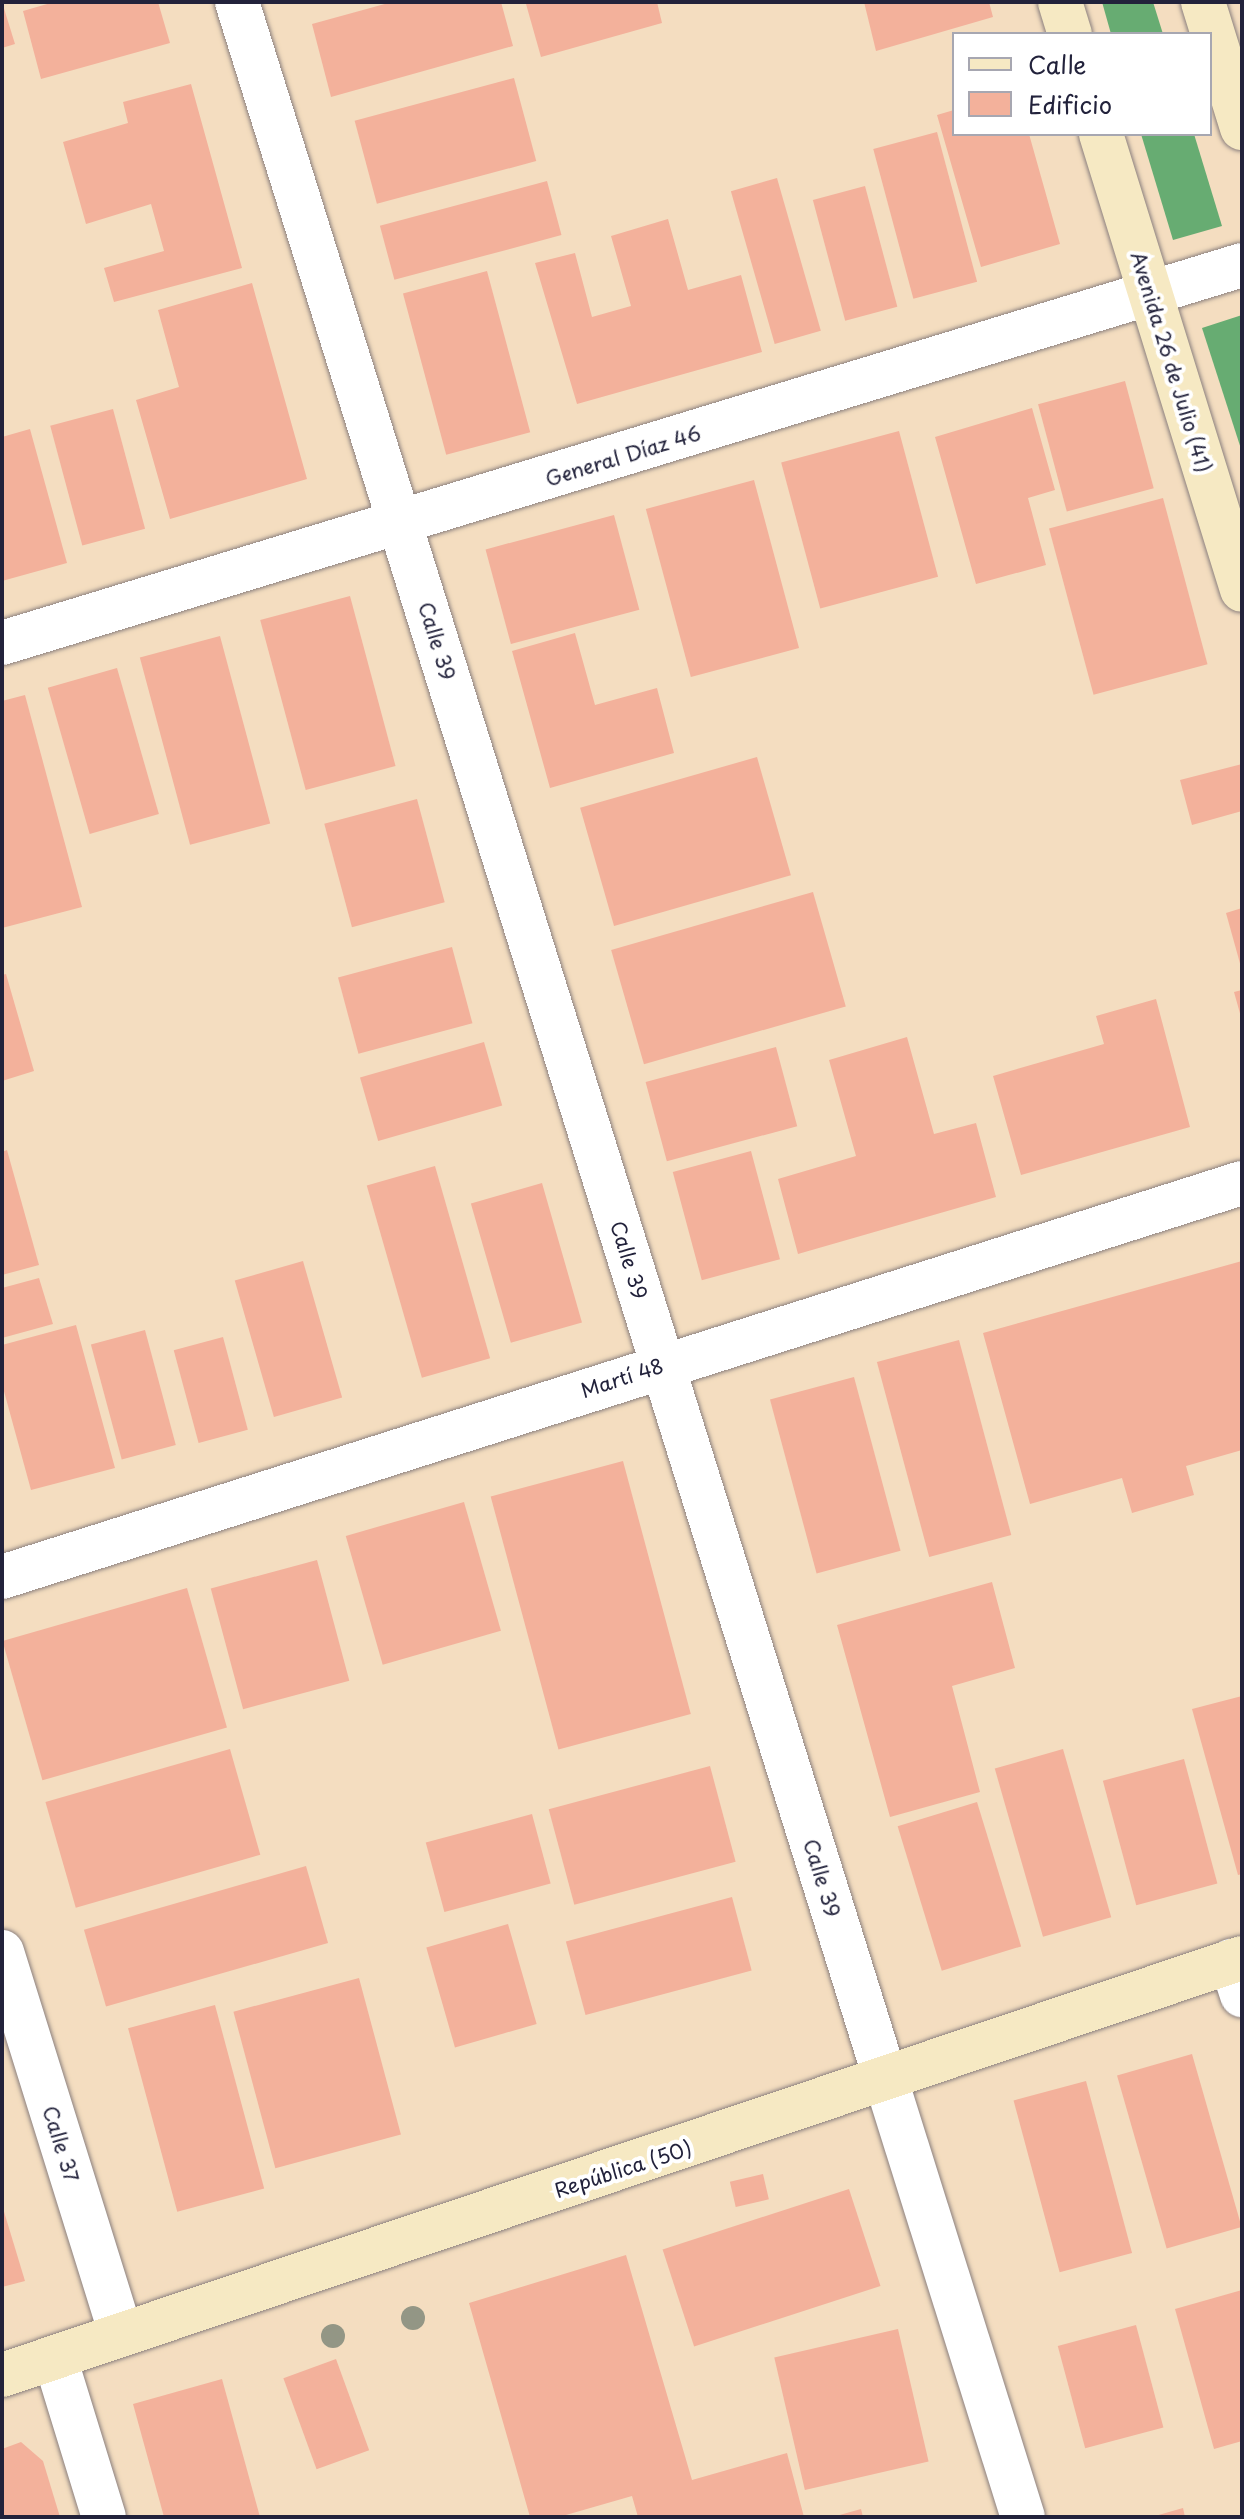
<!DOCTYPE html>
<html>
<head>
<meta charset="utf-8">
<style>
  body { margin:0 }
  #map { position:relative; width:1244px; height:2519px; overflow:hidden; background:#f4ddc0; font-family:"Playpen Sans",sans-serif }
  div>[style] { position:absolute }
  .forest>* { inset:0; background:#67ac72 }
  .building>* { inset:0; background:#f3b19b; transform-origin:0 0 }
  .roads { filter:drop-shadow(0 0 2px #8b807e) drop-shadow(0 0 2px #8b807e) }
  .minor>* { height:44px; margin:-22px; padding:0 22px; transform-origin:22px; border-radius:22px; background:#fff }
  .tertiary>* { height:44px; margin:-22px; padding:0 22px; transform-origin:22px; border-radius:22px; background:#fff }
  .secondary>* { height:44px; margin:-22px; padding:0 22px; transform-origin:22px; border-radius:22px; background:#f6e9c3 }
  .trees>* { width:24px; height:24px; margin:-12px; border-radius:50%; background:#939685 }
  span { translate:-50% -50%; white-space:nowrap; text-align:center; line-height:1.15; -webkit-text-stroke:8px #fff; paint-order:stroke }
  .street-label { font-size:20px; color:#22223b }
  .frame { position:absolute; inset:0; border:4px solid #22223b; pointer-events:none }
  .legend { position:absolute; left:952px; top:32px; width:260px; height:104px; box-sizing:border-box; background:#fff; border:2px solid #a7a7b1; margin:0; padding:10px 14px; list-style:none; font-size:24px; color:#22223b }
  .legend li { display:flex; align-items:center; gap:16px; height:40px }
  .legend b { width:40px; border:2px solid #a7a7b1 }
</style>
</head>
<body>
<div id="map">
  <div class="forest">
    <i style="clip-path:polygon(1102px 2px,1153px 2px,1163px 34px,1111px 34px)"></i>
    <i style="clip-path:polygon(1141px 134px,1194px 134px,1222px 226px,1173px 240px)"></i>
    <i style="clip-path:polygon(1242px 315px,1242px 452px,1202px 328px)"></i>
  </div>
  <div class="building">
    <i style="clip-path:polygon(2px 2px,15px 44px,2px 48px)"></i>
    <i style="clip-path:polygon(54px 2px,158px 2px,170px 43px,41px 79px,23px 11px)"></i>
    <i style="clip-path:polygon(392px 2px,501px 2px,513px 46px,331px 97px,312px 24px)"></i>
    <i style="clip-path:polygon(532px 2px,657px 2px,662px 23px,541px 57px,526px 4px)"></i>
    <i style="clip-path:polygon(864px 2px,989px 2px,993px 17px,876px 51px)"></i>
    <i style="left:514px;top:78px;width:86px;height:165px;rotate:75deg"></i>
    <i style="clip-path:polygon(191px 84px,242px 268px,114px 302px,104px 268px,164px 251px,151px 204px,86px 224px,63px 142px,128px 123px,123px 102px)"></i>
    <i style="clip-path:polygon(954px 110px,954px 134px,1029px 134px,1060px 244px,981px 267px,937px 115px)"></i>
    <i style="left:937px;top:132px;width:155px;height:66px;rotate:75deg"></i>
    <i style="left:777px;top:178px;width:159px;height:48px;rotate:74deg"></i>
    <i style="left:547px;top:181px;width:56px;height:173px;rotate:75deg"></i>
    <i style="left:865px;top:186px;width:125px;height:54px;rotate:75deg"></i>
    <i style="clip-path:polygon(668px 219px,688px 290px,741px 275px,762px 352px,577px 404px,535px 263px,575px 253px,592px 317px,631px 306px,611px 236px)"></i>
    <i style="left:487px;top:271px;width:167px;height:87px;rotate:75deg"></i>
    <i style="clip-path:polygon(252px 283px,307px 479px,170px 519px,136px 400px,179px 387px,158px 310px)"></i>
    <i style="left:1125px;top:381px;width:111px;height:90px;rotate:75deg"></i>
    <i style="clip-path:polygon(1032px 408px,1055px 490px,1028px 498px,1046px 565px,976px 584px,935px 437px)"></i>
    <i style="left:113px;top:409px;width:124px;height:65px;rotate:75deg"></i>
    <i style="clip-path:polygon(30px 429px,67px 563px,2px 581px,2px 437px)"></i>
    <i style="left:899px;top:431px;width:151px;height:122px;rotate:75deg"></i>
    <i style="left:754px;top:480px;width:174px;height:112px;rotate:75deg"></i>
    <i style="left:1163px;top:498px;width:172px;height:118px;rotate:75deg"></i>
    <i style="left:614px;top:515px;width:98px;height:133px;rotate:75deg"></i>
    <i style="left:350px;top:596px;width:176px;height:93px;rotate:75deg"></i>
    <i style="clip-path:polygon(575px 633px,595px 705px,657px 688px,674px 753px,550px 788px,512px 651px)"></i>
    <i style="left:220px;top:636px;width:194px;height:83px;rotate:75deg"></i>
    <i style="left:117px;top:668px;width:152px;height:72px;rotate:74deg"></i>
    <i style="clip-path:polygon(25px 695px,82px 907px,2px 928px,2px 701px)"></i>
    <i style="left:757px;top:757px;width:123px;height:184px;rotate:74deg"></i>
    <i style="clip-path:polygon(1242px 764px,1242px 811px,1192px 825px,1180px 780px)"></i>
    <i style="left:417px;top:799px;width:107px;height:96px;rotate:75deg"></i>
    <i style="left:813px;top:892px;width:119px;height:210px;rotate:74deg"></i>
    <i style="clip-path:polygon(1242px 908px,1242px 966px,1241px 967px,1226px 913px)"></i>
    <i style="left:452px;top:947px;width:79px;height:118px;rotate:75deg"></i>
    <i style="clip-path:polygon(6px 974px,34px 1071px,2px 1081px,2px 975px)"></i>
    <i style="clip-path:polygon(1242px 990px,1242px 1017px,1241px 1017px,1234px 992px)"></i>
    <i style="clip-path:polygon(1156px 999px,1190px 1127px,1021px 1175px,993px 1076px,1104px 1044px,1096px 1016px)"></i>
    <i style="clip-path:polygon(907px 1037px,934px 1134px,976px 1123px,996px 1197px,798px 1254px,778px 1179px,856px 1156px,829px 1060px)"></i>
    <i style="left:484px;top:1042px;width:66px;height:129px;rotate:74deg"></i>
    <i style="left:776px;top:1047px;width:82px;height:135px;rotate:75deg"></i>
    <i style="clip-path:polygon(7px 1150px,39px 1265px,2px 1275px,2px 1152px)"></i>
    <i style="left:751px;top:1151px;width:112px;height:81px;rotate:75deg"></i>
    <i style="left:435px;top:1166px;width:200px;height:71px;rotate:74deg"></i>
    <i style="left:542px;top:1183px;width:145px;height:74px;rotate:74deg"></i>
    <i style="left:303px;top:1261px;width:142px;height:71px;rotate:74deg"></i>
    <i style="clip-path:polygon(1242px 1261px,1242px 1450px,1186px 1466px,1194px 1495px,1132px 1513px,1122px 1478px,1030px 1504px,983px 1333px)"></i>
    <i style="clip-path:polygon(39px 1278px,53px 1324px,2px 1338px,2px 1288px)"></i>
    <i style="clip-path:polygon(76px 1325px,115px 1468px,31px 1490px,2px 1384px,2px 1345px)"></i>
    <i style="left:145px;top:1330px;width:119px;height:56px;rotate:75deg"></i>
    <i style="left:223px;top:1337px;width:96px;height:51px;rotate:75deg"></i>
    <i style="left:959px;top:1340px;width:202px;height:85px;rotate:75deg"></i>
    <i style="left:854px;top:1377px;width:180px;height:87px;rotate:75deg"></i>
    <i style="left:623px;top:1461px;width:262px;height:137px;rotate:75deg"></i>
    <i style="left:464px;top:1502px;width:134px;height:123px;rotate:74deg"></i>
    <i style="left:317px;top:1560px;width:125px;height:110px;rotate:75deg"></i>
    <i style="clip-path:polygon(992px 1582px,1015px 1668px,952px 1686px,980px 1792px,890px 1817px,837px 1625px)"></i>
    <i style="left:187px;top:1588px;width:145px;height:192px;rotate:74deg"></i>
    <i style="clip-path:polygon(1242px 1696px,1242px 1874px,1238px 1875px,1192px 1709px)"></i>
    <i style="left:230px;top:1749px;width:110px;height:192px;rotate:74deg"></i>
    <i style="left:1063px;top:1749px;width:175px;height:71px;rotate:74deg"></i>
    <i style="left:1184px;top:1759px;width:129px;height:84px;rotate:75deg"></i>
    <i style="left:710px;top:1766px;width:99px;height:167px;rotate:75deg"></i>
    <i style="left:977px;top:1802px;width:151px;height:83px;rotate:73deg"></i>
    <i style="left:532px;top:1814px;width:72px;height:110px;rotate:75deg"></i>
    <i style="left:306px;top:1866px;width:80px;height:231px;rotate:74deg"></i>
    <i style="left:732px;top:1897px;width:76px;height:172px;rotate:75deg"></i>
    <i style="left:508px;top:1924px;width:104px;height:85px;rotate:74deg"></i>
    <i style="left:359px;top:1978px;width:162px;height:130px;rotate:75deg"></i>
    <i style="left:215px;top:2005px;width:190px;height:90px;rotate:75deg"></i>
    <i style="left:1192px;top:2054px;width:180px;height:78px;rotate:74deg"></i>
    <i style="left:1086px;top:2081px;width:178px;height:75px;rotate:75deg"></i>
    <i style="left:763px;top:2174px;width:26px;height:34px;rotate:77deg"></i>
    <i style="left:849px;top:2189px;width:102px;height:196px;rotate:72deg"></i>
    <i style="clip-path:polygon(2px 2205px,25px 2281px,2px 2287px)"></i>
    <i style="clip-path:polygon(626px 2255px,692px 2480px,787px 2453px,804px 2517px,638px 2517px,632px 2496px,559px 2517px,530px 2517px,469px 2303px)"></i>
    <i style="clip-path:polygon(1242px 2290px,1242px 2441px,1214px 2449px,1175px 2309px)"></i>
    <i style="left:1136px;top:2325px;width:106px;height:81px;rotate:75deg"></i>
    <i style="left:898px;top:2329px;width:136px;height:127px;rotate:77deg"></i>
    <i style="left:336px;top:2359px;width:97px;height:56px;rotate:70deg"></i>
    <i style="clip-path:polygon(222px 2379px,260px 2517px,164px 2517px,133px 2404px)"></i>
    <i style="clip-path:polygon(21px 2442px,43px 2461px,60px 2517px,2px 2517px,2px 2449px)"></i>
    <i style="clip-path:polygon(1183px 2508px,1185px 2517px,1155px 2517px,1155px 2516px)"></i>
    <i style="clip-path:polygon(861px 2509px,863px 2517px,836px 2517px,836px 2516px)"></i>
  </div>
  <div class="roads">
    <div class="minor">
      <i style="left:237px;top:2px;width:2174px;rotate:72.66deg"></i>
      <i style="left:2px;top:643px;width:1296px;rotate:-16.95deg"></i>
      <i style="left:2px;top:1577px;width:1301px;rotate:-17.63deg"></i>
      <i style="left:2px;top:1952px;width:401px;rotate:72.7deg"></i>
      <i style="left:1231px;top:1961px;width:36px;rotate:72deg"></i>
      <i style="left:55px;top:2358px;width:166px;rotate:72.9deg"></i>
    </div>
    <div class="tertiary">
      <i style="left:885px;top:2077px;width:461px;rotate:72.6deg"></i>
    </div>
    <div class="secondary">
      <i style="left:1060px;top:2px;width:34px;rotate:73deg"></i>
      <i style="left:1203px;top:2px;width:132px;rotate:72.8deg"></i>
      <i style="left:1101px;top:134px;width:477px;rotate:72.8deg"></i>
      <i style="left:2px;top:2375px;width:1308px;rotate:-18.59deg"></i>
    </div>
  </div>
  <div class="trees">
    <i style="left:413px;top:2318px"></i>
    <i style="left:333px;top:2336px"></i>
  </div>
  <div class="street-label">
    <span style="left:1171px;top:362px;rotate:73deg">Avenida 26 de Julio (41)</span>
    <span style="left:623px;top:456px;rotate:-17deg">General Díaz 46</span>
    <span style="left:437px;top:641px;rotate:73deg">Calle 39</span>
    <span style="left:629px;top:1260px;rotate:73deg">Calle 39</span>
    <span style="left:622px;top:1378px;rotate:-18deg">Martí 48</span>
    <span style="left:822px;top:1878px;rotate:73deg">Calle 39</span>
    <span style="left:61px;top:2144px;rotate:73deg">Calle 37</span>
    <span style="left:623px;top:2169px;rotate:-18deg">República (50)</span>
  </div>
  <div class="frame"></div>
  <ul class="legend">
  <li><b style="height:10px;background:#f6e9c3"></b>Calle</li>
  <li><b style="height:22px;background:#f3b19b"></b>Edificio</li>
  </ul>
</div>
</body>
</html>
